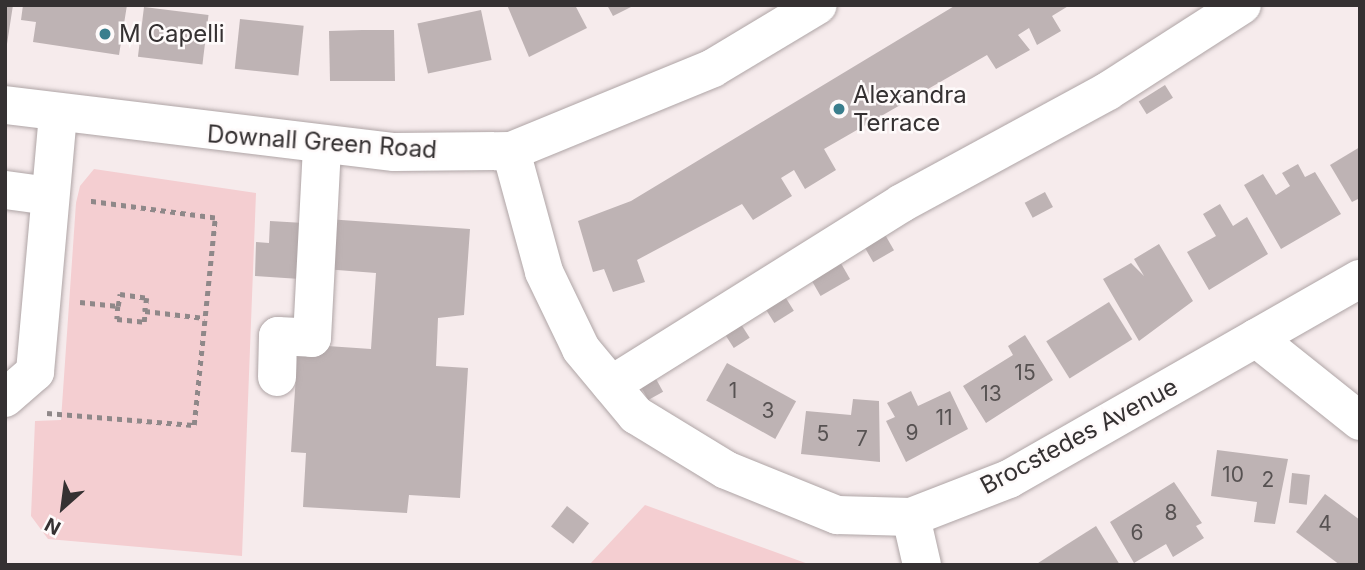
<!DOCTYPE html>
<html>
<head>
<meta charset="utf-8">
<style>
  body { margin:0 }
  #map { position:relative; width:1365px; height:570px; overflow:hidden; background:#f6ebec; font-family:Inter,sans-serif }
  div>[style] { position:absolute }
  .green>* { inset:0; background:#f4ced1 }
  .building>* { inset:0; background:#beb3b4; transform-origin:0 0 }
  .path>* { height:4.5px; margin-top:-2.25px; transform-origin:0; background:repeating-linear-gradient(90deg,#8f8889 0 5px,transparent 0 10px) }
  .roads { filter:drop-shadow(0 0 2px #afa5a6) drop-shadow(0 0 2px #afa5a6) }
  .minor>* { height:38px; margin:-19px; padding:0 19px; transform-origin:19px; border-radius:19px; background:#fff }
  .major>* { height:38px; margin:-19px; padding:0 19px; transform-origin:19px; border-radius:19px; background:#fff }
  .dots>* { width:19px; height:19px; translate:-50% -50%; box-sizing:border-box; border:4px solid #fefafa; border-radius:50% }
  span { translate:-50% -50%; white-space:nowrap; text-align:center; line-height:1.15; -webkit-text-stroke:5px #fefafa; paint-order:stroke }
  .number-label { font-size:21px; color:#575252 }
  .number-label span { -webkit-text-stroke-width:0 }
  .poi-label { font-size:24px; color:#353132 }
  .left { translate:0 -50%; text-align:left }
  .street-label { font-size:24px; color:#353132 }
  .frame { position:absolute; inset:0; border:7px solid #353132; pointer-events:none }
  .north { position:absolute; left:28px; top:472px; width:70px; height:70px; -webkit-text-stroke:5px #fefafa; paint-order:stroke; rotate:208deg; font-size:19px; font-weight:700; line-height:28px; text-align:center; color:#353132 }
  .north::after { content:''; display:block; margin:auto; width:24px; height:32px; background:#353132; clip-path:polygon(50% 0,100% 100%,50% 72%,0 100%) }
</style>
</head>
<body>
<div id="map">
  <div class="green">
    <i style="clip-path:polygon(94px 169px,256px 193px,242px 556px,48px 539px,31px 516px,35px 421px,61px 420px,76px 203px,80px 186px)"></i>
    <i style="clip-path:polygon(645px 505px,811px 565px,589px 565px)"></i>
  </div>
  <div class="building">
    <i style="clip-path:polygon(5px 5px,13px 5px,7px 44px,5px 44px)"></i>
    <i style="clip-path:polygon(23px 5px,127px 5px,119px 55px,33px 42px,36px 22px,21px 20px)"></i>
    <i style="clip-path:polygon(507px 5px,575px 5px,587px 28px,529px 57px)"></i>
    <i style="clip-path:polygon(607px 5px,635px 5px,613px 16px)"></i>
    <i style="clip-path:polygon(956px 5px,1070px 5px,1052px 16px,1061px 31px,1037px 45px,1029px 28px,1018px 35px,1030px 50px,996px 69px,987px 55px,824px 149px,836px 170px,805px 189px,794px 170px,781px 178px,792px 196px,753px 220px,742px 204px,637px 260px,645px 282px,613px 292px,604px 269px,593px 272px,578px 221px,631px 201px)"></i>
    <i style="left:144px;top:7px;width:65px;height:50px;rotate:7deg"></i>
    <i style="left:481px;top:10px;width:51px;height:65px;rotate:78deg"></i>
    <i style="left:240px;top:19px;width:64px;height:50px;rotate:6deg"></i>
    <i style="clip-path:polygon(362px 30px,394px 30px,395px 81px,330px 81px,329px 31px)"></i>
    <i style="left:1165px;top:85px;width:15px;height:31px;rotate:58deg"></i>
    <i style="clip-path:polygon(1360px 147px,1360px 198px,1352px 202px,1330px 165px)"></i>
    <i style="clip-path:polygon(1298px 164px,1305px 177px,1315px 172px,1341px 214px,1281px 249px,1244px 185px,1263px 174px,1276px 195px,1290px 186px,1282px 173px)"></i>
    <i style="left:1045px;top:192px;width:17px;height:23px;rotate:62deg"></i>
    <i style="clip-path:polygon(1220px 204px,1233px 226px,1247px 217px,1268px 254px,1209px 290px,1187px 252px,1216px 236px,1203px 214px)"></i>
    <i style="clip-path:polygon(327px 219px,470px 229px,464px 315px,438px 318px,436px 366px,468px 368px,460px 498px,409px 495px,407px 513px,303px 507px,306px 453px,291px 452px,298px 344px,371px 349px,376px 273px,324px 269px)"></i>
    <i style="clip-path:polygon(270px 221px,304px 223px,300px 279px,255px 276px,256px 242px,269px 243px)"></i>
    <i style="left:880px;top:226px;width:28px;height:24px;rotate:60deg"></i>
    <i style="clip-path:polygon(1159px 244px,1193px 301px,1139px 341px,1103px 279px,1131px 263px,1144px 276px,1134px 259px)"></i>
    <i style="left:835px;top:253px;width:30px;height:34px;rotate:60deg"></i>
    <i style="left:779px;top:287px;width:28px;height:23px;rotate:58deg"></i>
    <i style="left:1109px;top:302px;width:44px;height:74px;rotate:58deg"></i>
    <i style="left:735px;top:315px;width:27px;height:19px;rotate:57deg"></i>
    <i style="clip-path:polygon(1025px 335px,1053px 380px,986px 423px,963px 386px,1013px 355px,1008px 346px)"></i>
    <i style="left:727px;top:363px;width:79px;height:43px;rotate:29deg"></i>
    <i style="left:651px;top:370px;width:25px;height:17px;rotate:61deg"></i>
    <i style="clip-path:polygon(911px 391px,918px 406px,950px 391px,968px 429px,906px 462px,886px 421px,895px 417px,887px 403px)"></i>
    <i style="clip-path:polygon(853px 399px,879px 401px,880px 462px,801px 454px,806px 411px,851px 415px)"></i>
    <i style="clip-path:polygon(1217px 450px,1288px 459px,1275px 524px,1254px 522px,1257px 502px,1211px 496px)"></i>
    <i style="left:1292px;top:473px;width:18px;height:30px;rotate:6deg"></i>
    <i style="clip-path:polygon(1174px 482px,1202px 523px,1196px 526px,1204px 538px,1173px 557px,1166px 544px,1134px 563px,1110px 522px)"></i>
    <i style="clip-path:polygon(1325px 494px,1360px 520px,1360px 565px,1340px 565px,1296px 532px)"></i>
    <i style="left:567px;top:506px;width:28px;height:26px;rotate:38deg"></i>
    <i style="clip-path:polygon(1096px 526px,1120px 565px,1035px 565px,1066px 545px)"></i>
  </div>
  <div class="path">
    <i style="left:80px;top:302px;width:38px;rotate:6deg"></i>
    <i style="left:118px;top:306px;width:13px;rotate:94deg"></i>
    <i style="left:117px;top:319px;width:27px;rotate:6deg"></i>
    <i style="left:144px;top:322px;width:11px;rotate:-85deg"></i>
    <i style="left:145px;top:311px;width:60px;rotate:6.7deg"></i>
    <i style="left:118px;top:306px;width:12px;rotate:-81deg"></i>
    <i style="left:120px;top:294px;width:27px;rotate:8deg"></i>
    <i style="left:147px;top:298px;width:13px;rotate:99deg"></i>
    <i style="left:47px;top:413px;width:147px;rotate:4.7deg"></i>
    <i style="left:194px;top:425px;width:208px;rotate:-84.2deg"></i>
    <i style="left:215px;top:218px;width:128px;rotate:-172.4deg"></i>
  </div>
  <div class="roads">
    <div class="minor">
      <i style="left:511px;top:151px;width:125px;rotate:74.7deg"></i>
      <i style="left:544px;top:272px;width:85px;rotate:64.3deg"></i>
      <i style="left:581px;top:349px;width:86px;rotate:50.2deg"></i>
      <i style="left:636px;top:415px;width:105px;rotate:31.4deg"></i>
      <i style="left:726px;top:470px;width:120px;rotate:22.1deg"></i>
      <i style="left:837px;top:515px;width:74px;rotate:1.5deg"></i>
      <i style="left:911px;top:517px;width:105px;rotate:-21.2deg"></i>
      <i style="left:1009px;top:479px;width:404px;rotate:-29.7deg"></i>
      <i style="left:5px;top:190px;width:44px;rotate:7.8deg"></i>
      <i style="left:1256px;top:338px;width:133px;rotate:38.6deg"></i>
      <i style="left:277px;top:377px;width:41px;rotate:-88.6deg"></i>
      <i style="left:278px;top:336px;width:34px;rotate:3deg"></i>
      <i style="left:312px;top:338px;width:193px;rotate:-87deg"></i>
      <i style="left:611px;top:385px;width:343px;rotate:-32deg"></i>
      <i style="left:902px;top:203px;width:234px;rotate:-28.5deg"></i>
      <i style="left:1108px;top:91px;width:159px;rotate:-32.7deg"></i>
      <i style="left:5px;top:398px;width:40px;rotate:-41deg"></i>
      <i style="left:35px;top:372px;width:260px;rotate:-84.9deg"></i>
      <i style="left:911px;top:517px;width:49px;rotate:77.1deg"></i>
    </div>
    <div class="major">
      <i style="left:5px;top:105px;width:392px;rotate:6.9deg"></i>
      <i style="left:394px;top:152px;width:117px;rotate:-0.5deg"></i>
      <i style="left:511px;top:151px;width:218px;rotate:-22.3deg"></i>
      <i style="left:713px;top:68px;width:122px;rotate:-31deg"></i>
    </div>
  </div>
  <div class="dots">
    <i style="left:105px;top:34px;background:#3a7e8d"></i>
    <i style="left:839px;top:109px;background:#3a7e8d"></i>
  </div>
  <div class="number-label">
    <span style="left:1025px;top:373px">15</span>
    <span style="left:733px;top:391px">1</span>
    <span style="left:991px;top:394px">13</span>
    <span style="left:768px;top:411px">3</span>
    <span style="left:944px;top:418px">11</span>
    <span style="left:912px;top:433px">9</span>
    <span style="left:823px;top:434px">5</span>
    <span style="left:862px;top:439px">7</span>
    <span style="left:1233px;top:475px">10</span>
    <span style="left:1268px;top:480px">2</span>
    <span style="left:1171px;top:513px">8</span>
    <span style="left:1325px;top:524px">4</span>
    <span style="left:1137px;top:533px">6</span>
  </div>
  <div class="poi-label">
    <span class="left" style="left:119px;top:34px">M Capelli</span>
    <span class="left" style="left:853px;top:109px">Alexandra<br>Terrace</span>
  </div>
  <div class="street-label">
    <span style="left:322px;top:142px;rotate:4deg">Downall Green Road</span>
    <span style="left:1079px;top:436px;rotate:-28deg">Brocstedes Avenue</span>
  </div>
  <div class="frame"></div>
  <div class="north">N</div>
</div>
</body>
</html>
